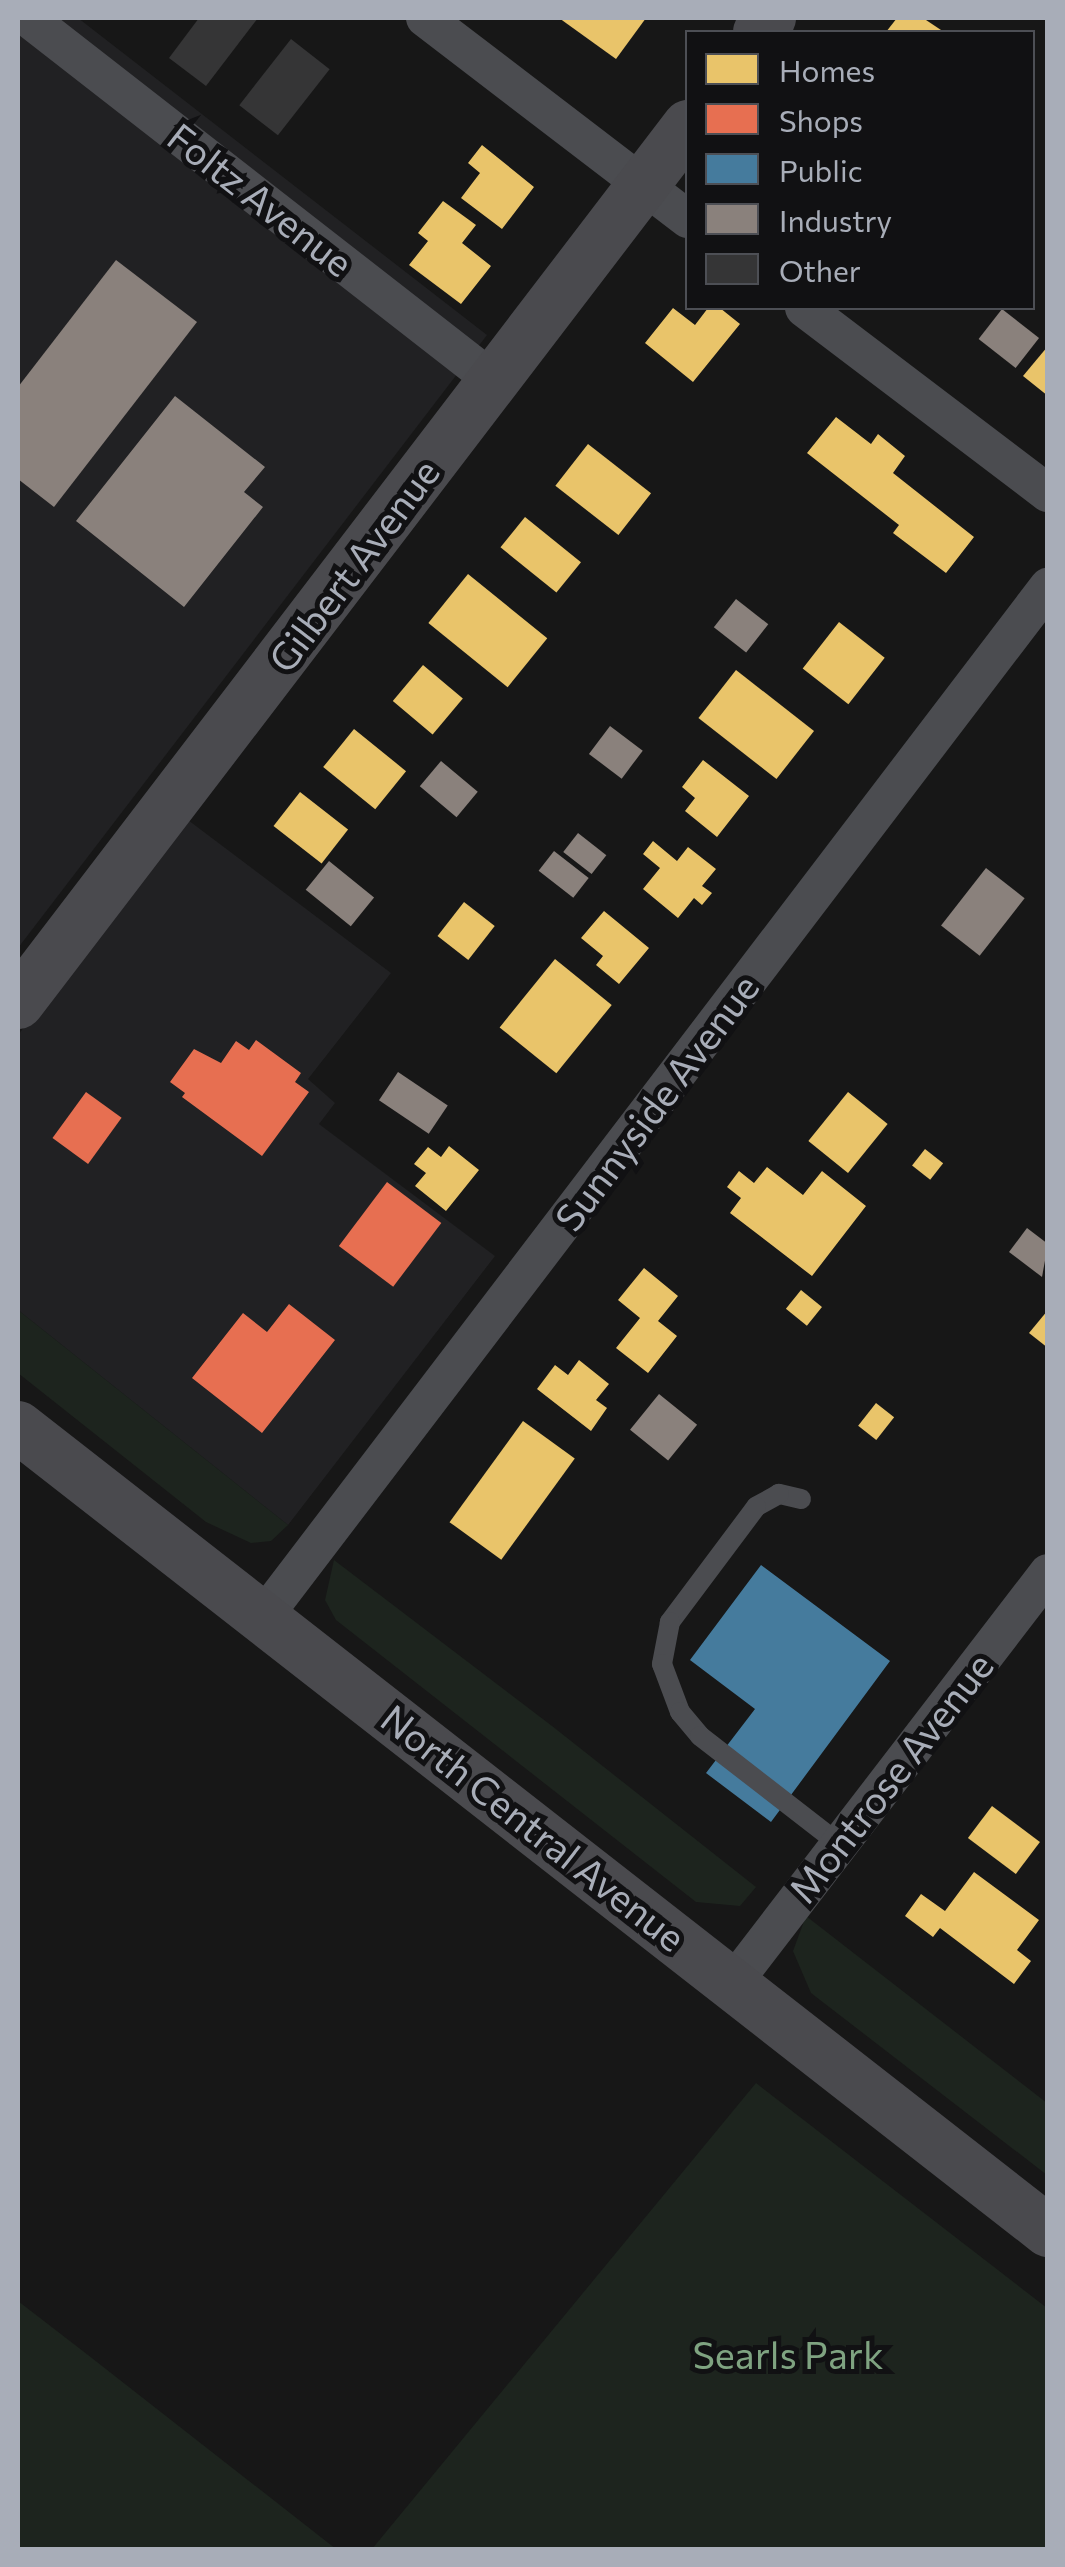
<!DOCTYPE html>
<html>
<head>
<meta charset="utf-8">
<style>
  body { margin:0 }
  #map { position:relative; width:1065px; height:2567px; overflow:hidden; background:#171717; font-family:Commissioner,sans-serif }
  div>[style] { position:absolute }
  .built>* { inset:0; background:#212123 }
  .green>* { inset:0; background:#1d241e }
  .homes>* { inset:0; background:#e9c46a; transform-origin:0 0 }
  .shops>* { inset:0; background:#e76f51; transform-origin:0 0 }
  .public>* { inset:0; background:#457b9d }
  .industry>* { inset:0; background:#8a817c; transform-origin:0 0 }
  .building>* { inset:0; background:#353536; transform-origin:0 0 }
  .lane>* { height:20px; margin:-10px; padding:0 10px; transform-origin:10px; border-radius:10px; background:#4b4c50 }
  .street>* { height:38px; margin:-19px; padding:0 19px; transform-origin:19px; border-radius:19px; background:#4b4c50 }
  .secondary>* { height:52px; margin:-26px; padding:0 26px; transform-origin:26px; border-radius:26px; background:#4a4a4e }
  span { translate:-50% -50%; white-space:nowrap; text-align:center; line-height:1.15; -webkit-text-stroke:10px #111113; paint-order:stroke }
  .street-label { font-size:38px; color:#a8adb8 }
  .park-label { font-size:38px; color:#7fa381 }
  .frame { position:absolute; inset:0; border:20px solid #a8adb8; pointer-events:none }
  .legend { position:absolute; left:685px; top:30px; width:350px; height:280px; box-sizing:border-box; background:#111113; border:2px solid #4d4f55; margin:0; padding:12px 18px; list-style:none; font-size:30px; color:#a8adb8 }
  .legend li { display:flex; align-items:center; gap:20px; height:50px }
  .legend b { width:50px; border:2px solid #4d4f55 }
</style>
</head>
<body>
<div id="map">
  <div class="built">
    <i style="clip-path:polygon(18px 18px,78px 18px,487px 335px,18px 948px)"></i>
    <i style="clip-path:polygon(184px 817px,391px 973px,308px 1079px,335px 1103px,319px 1124px,495px 1256px,288px 1525px,18px 1310px,18px 1035px)"></i>
  </div>
  <div class="green">
    <i style="clip-path:polygon(18px 1310px,288px 1525px,271px 1541px,251px 1543px,206px 1522px,18px 1373px)"></i>
    <i style="clip-path:polygon(334px 1560px,552px 1726px,756px 1887px,740px 1906px,696px 1902px,336px 1620px,325px 1600px)"></i>
    <i style="clip-path:polygon(806px 1916px,1047px 2103px,1047px 2175px,811px 1993px,793px 1951px)"></i>
    <i style="clip-path:polygon(756px 2083px,1047px 2308px,1047px 2549px,372px 2549px)"></i>
    <i style="clip-path:polygon(18px 2301px,88px 2355px,336px 2549px,18px 2549px)"></i>
  </div>
  <div class="homes">
    <i style="clip-path:polygon(559px 18px,646px 18px,616px 59px)"></i>
    <i style="clip-path:polygon(897px 18px,923px 18px,944px 32px,886px 32px)"></i>
    <i style="clip-path:polygon(482px 145px,534px 187px,502px 229px,461px 198px,480px 173px,468px 163px)"></i>
    <i style="clip-path:polygon(443px 201px,476px 225px,462px 243px,491px 266px,461px 304px,409px 265px,428px 241px,418px 233px)"></i>
    <i style="clip-path:polygon(673px 308px,695px 325px,708px 308px,720px 308px,740px 324px,693px 382px,645px 343px)"></i>
    <i style="clip-path:polygon(1048px 346px,1048px 396px,1023px 376px)"></i>
    <i style="clip-path:polygon(836px 417px,871px 444px,878px 434px,905px 456px,893px 473px,974px 537px,946px 573px,893px 533px,899px 525px,807px 453px)"></i>
    <i style="left:588px;top:444px;width:80px;height:53px;rotate:38deg"></i>
    <i style="left:525px;top:517px;width:72px;height:39px;rotate:39deg"></i>
    <i style="left:468px;top:574px;width:102px;height:63px;rotate:39deg"></i>
    <i style="left:839px;top:622px;width:58px;height:59px;rotate:38deg"></i>
    <i style="left:423px;top:665px;width:52px;height:47px;rotate:40deg"></i>
    <i style="left:736px;top:670px;width:99px;height:61px;rotate:38deg"></i>
    <i style="left:354px;top:729px;width:67px;height:49px;rotate:39deg"></i>
    <i style="clip-path:polygon(703px 760px,749px 796px,717px 837px,685px 811px,695px 798px,682px 787px)"></i>
    <i style="left:300px;top:792px;width:61px;height:43px;rotate:38deg"></i>
    <i style="clip-path:polygon(653px 841px,677px 861px,688px 847px,716px 869px,702px 886px,712px 893px,702px 905px,694px 898px,678px 918px,643px 889px,660px 868px,643px 854px)"></i>
    <i style="left:464px;top:902px;width:39px;height:43px;rotate:38deg"></i>
    <i style="clip-path:polygon(604px 911px,649px 948px,619px 984px,596px 965px,603px 956px,581px 938px)"></i>
    <i style="left:555px;top:959px;width:73px;height:88px;rotate:39deg"></i>
    <i style="left:848px;top:1092px;width:51px;height:63px;rotate:39deg"></i>
    <i style="clip-path:polygon(449px 1146px,479px 1170px,446px 1211px,415px 1186px,426px 1173px,414px 1164px,428px 1147px,441px 1157px)"></i>
    <i style="left:925px;top:1149px;width:23px;height:21px;rotate:38deg"></i>
    <i style="clip-path:polygon(767px 1167px,803px 1195px,822px 1171px,866px 1206px,812px 1276px,730px 1213px,741px 1198px,727px 1187px,739px 1171px,754px 1183px)"></i>
    <i style="clip-path:polygon(644px 1268px,678px 1296px,658px 1321px,677px 1336px,648px 1373px,616px 1348px,640px 1318px,618px 1300px)"></i>
    <i style="left:801px;top:1290px;width:27px;height:24px;rotate:39deg"></i>
    <i style="clip-path:polygon(1048px 1310px,1048px 1348px,1029px 1333px)"></i>
    <i style="clip-path:polygon(579px 1360px,609px 1384px,596px 1400px,607px 1408px,591px 1431px,537px 1389px,555px 1365px,568px 1375px)"></i>
    <i style="left:876px;top:1403px;width:23px;height:29px;rotate:38deg"></i>
    <i style="left:523px;top:1421px;width:64px;height:125px;rotate:36deg"></i>
    <i style="left:992px;top:1806px;width:60px;height:40px;rotate:37deg"></i>
    <i style="clip-path:polygon(974px 1872px,1039px 1920px,1017px 1950px,1031px 1961px,1014px 1984px,940px 1928px,933px 1937px,905px 1916px,921px 1894px,945px 1911px)"></i>
  </div>
  <div class="shops">
    <i style="clip-path:polygon(256px 1040px,301px 1073px,295px 1082px,309px 1092px,262px 1156px,182px 1097px,185px 1093px,170px 1082px,194px 1049px,221px 1063px,236px 1041px,249px 1050px)"></i>
    <i style="left:86px;top:1092px;width:44px;height:57px;rotate:36deg"></i>
    <i style="left:387px;top:1182px;width:68px;height:80px;rotate:37deg"></i>
    <i style="clip-path:polygon(289px 1304px,335px 1340px,262px 1433px,192px 1378px,243px 1313px,267px 1332px)"></i>
  </div>
  <div class="public">
    <i style="clip-path:polygon(761px 1565px,890px 1661px,771px 1822px,706px 1773px,755px 1709px,690px 1660px)"></i>
  </div>
  <div class="industry">
    <i style="clip-path:polygon(116px 260px,197px 322px,54px 507px,18px 479px,18px 387px)"></i>
    <i style="left:1002px;top:309px;width:47px;height:38px;rotate:38deg"></i>
    <i style="clip-path:polygon(175px 396px,265px 467px,244px 492px,263px 507px,184px 607px,76px 521px)"></i>
    <i style="left:736px;top:599px;width:41px;height:36px;rotate:38deg"></i>
    <i style="left:610px;top:726px;width:41px;height:35px;rotate:37deg"></i>
    <i style="left:441px;top:761px;width:48px;height:33px;rotate:40deg"></i>
    <i style="left:578px;top:833px;width:36px;height:24px;rotate:38deg"></i>
    <i style="left:554px;top:851px;width:44px;height:25px;rotate:38deg"></i>
    <i style="left:329px;top:861px;width:58px;height:37px;rotate:39deg"></i>
    <i style="left:986px;top:868px;width:49px;height:73px;rotate:38deg"></i>
    <i style="left:398px;top:1072px;width:60px;height:34px;rotate:34deg"></i>
    <i style="clip-path:polygon(1027px 1228px,1048px 1244px,1042px 1277px,1009px 1252px)"></i>
    <i style="left:659px;top:1394px;width:49px;height:46px;rotate:39deg"></i>
  </div>
  <div class="building">
    <i style="clip-path:polygon(199px 18px,258px 18px,206px 86px,169px 58px)"></i>
    <i style="left:291px;top:39px;width:49px;height:84px;rotate:38deg"></i>
  </div>
  <div class="lane">
    <i style="left:801px;top:1499px;width:23px;rotate:-167deg"></i>
    <i style="left:779px;top:1494px;width:26px;rotate:151deg"></i>
    <i style="left:756px;top:1507px;width:144px;rotate:126.8deg"></i>
    <i style="left:670px;top:1622px;width:43px;rotate:100.8deg"></i>
    <i style="left:662px;top:1664px;width:51px;rotate:69.4deg"></i>
    <i style="left:680px;top:1712px;width:31px;rotate:50deg"></i>
    <i style="left:700px;top:1736px;width:176px;rotate:37.8deg"></i>
  </div>
  <div class="street">
    <i style="left:28px;top:18px;width:591px;rotate:37.92deg"></i>
    <i style="left:425px;top:18px;width:331px;rotate:37.4deg"></i>
    <i style="left:804px;top:308px;width:306px;rotate:37.2deg"></i>
    <i style="left:264px;top:1616px;width:1294px;rotate:-52.7deg"></i>
    <i style="left:733px;top:1983px;width:517px;rotate:-52.47deg"></i>
  </div>
  <div class="secondary">
    <i style="left:759px;top:32px;width:18px;rotate:-52deg"></i>
    <i style="left:18px;top:1003px;width:1104px;rotate:-52.62deg"></i>
    <i style="left:18px;top:1427px;width:1307px;rotate:37.97deg"></i>
  </div>
  <div class="street-label">
    <span style="left:261px;top:199px;rotate:38deg">Foltz Avenue</span>
    <span style="left:353px;top:565px;rotate:-53deg">Gilbert Avenue</span>
    <span style="left:656px;top:1102px;rotate:-53deg">Sunnyside Avenue</span>
    <span style="left:890px;top:1777px;rotate:-52deg">Montrose Avenue</span>
    <span style="left:534px;top:1827px;rotate:38deg">North Central Avenue</span>
  </div>
  <div class="park-label">
    <span style="left:788px;top:2354px">Searls Park</span>
  </div>
  <div class="frame"></div>
  <ul class="legend">
  <li><b style="height:28px;background:#e9c46a"></b>Homes</li>
  <li><b style="height:28px;background:#e76f51"></b>Shops</li>
  <li><b style="height:28px;background:#457b9d"></b>Public</li>
  <li><b style="height:28px;background:#8a817c"></b>Industry</li>
  <li><b style="height:28px;background:#353536"></b>Other</li>
  </ul>
</div>
</body>
</html>
